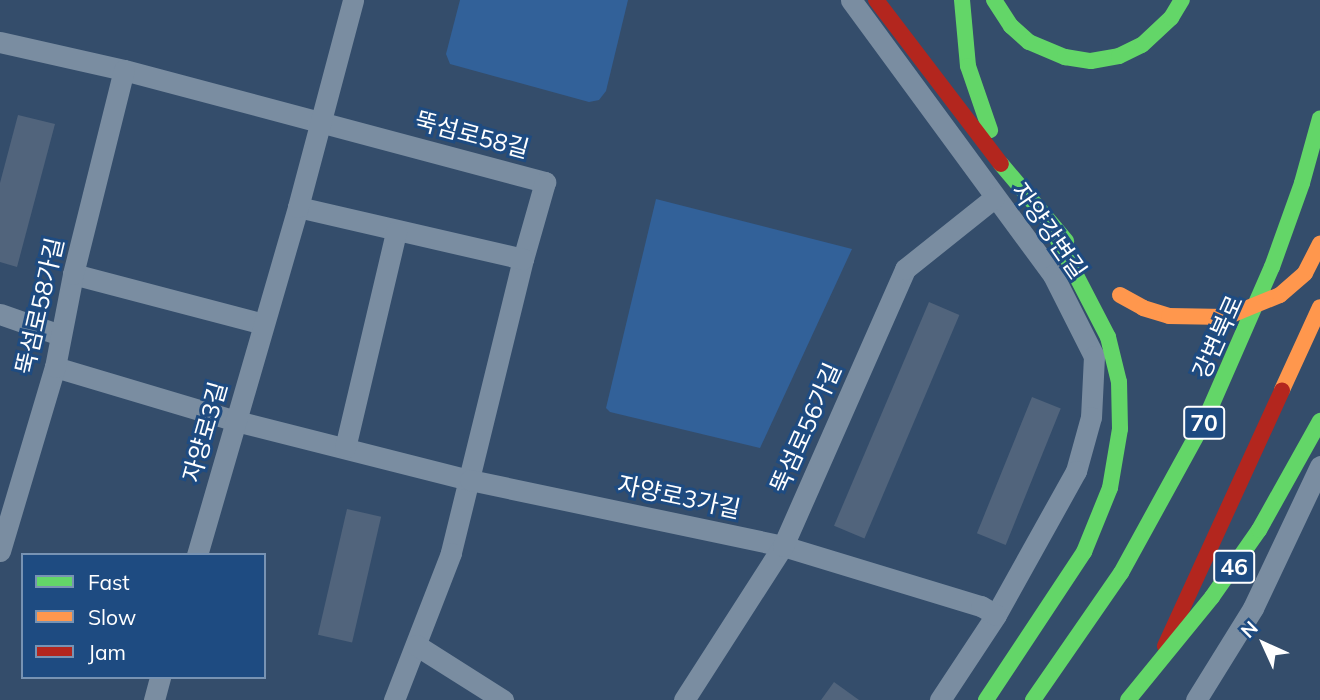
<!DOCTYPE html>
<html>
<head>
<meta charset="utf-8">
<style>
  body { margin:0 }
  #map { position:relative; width:1320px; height:700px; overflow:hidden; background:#344d6b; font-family:Mulish,"Noto Sans KR",sans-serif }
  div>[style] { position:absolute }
  .green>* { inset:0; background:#326199 }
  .building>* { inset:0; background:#51647c; transform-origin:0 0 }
  .street>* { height:21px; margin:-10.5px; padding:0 10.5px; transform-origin:10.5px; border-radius:10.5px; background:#7a8da1 }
  .fast>* { height:16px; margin:-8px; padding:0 8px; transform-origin:8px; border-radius:8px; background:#63d668 }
  .slow>* { height:16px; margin:-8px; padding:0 8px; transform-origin:8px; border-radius:8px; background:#ff974d }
  .jam>* { height:16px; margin:-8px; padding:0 8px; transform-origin:8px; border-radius:8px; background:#b3261e }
  .fast-bridge>* { height:16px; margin:-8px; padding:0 8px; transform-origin:8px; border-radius:8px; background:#63d668 }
  .slow-bridge>* { height:16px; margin:-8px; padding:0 8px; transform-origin:8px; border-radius:8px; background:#ff974d }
  span { translate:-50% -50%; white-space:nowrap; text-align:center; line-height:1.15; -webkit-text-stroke:6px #1e4b81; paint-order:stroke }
  .shield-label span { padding:2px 5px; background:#1e4b81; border:2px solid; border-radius:5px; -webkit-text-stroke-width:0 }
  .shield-label { font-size:23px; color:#fff; font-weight:700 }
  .street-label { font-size:24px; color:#fff }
  .legend { position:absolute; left:21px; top:553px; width:245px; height:126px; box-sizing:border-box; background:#1e4b81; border:2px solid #7893b3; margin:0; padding:9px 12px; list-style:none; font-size:21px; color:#fff }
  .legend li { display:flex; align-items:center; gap:14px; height:35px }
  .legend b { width:35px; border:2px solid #7893b3 }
  .north { position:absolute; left:1229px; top:609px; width:70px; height:70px; -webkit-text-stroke:5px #1e4b81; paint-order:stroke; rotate:315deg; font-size:19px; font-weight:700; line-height:28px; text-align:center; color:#fff }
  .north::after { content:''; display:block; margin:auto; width:24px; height:32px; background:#fff; clip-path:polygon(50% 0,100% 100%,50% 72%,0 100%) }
</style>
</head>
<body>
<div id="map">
  <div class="green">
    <i style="clip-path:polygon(460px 0,628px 0,606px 91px,599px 100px,589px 102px,450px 64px,446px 54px)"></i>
    <i style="clip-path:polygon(656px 199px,852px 249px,760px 448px,610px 412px,606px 408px)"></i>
  </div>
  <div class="building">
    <i style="clip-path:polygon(18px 115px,55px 124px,17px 267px,0 262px,0 183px)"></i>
    <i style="left:929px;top:302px;width:33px;height:243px;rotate:23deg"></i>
    <i style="left:1032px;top:397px;width:31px;height:147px;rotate:22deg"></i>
    <i style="left:347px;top:509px;width:35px;height:129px;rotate:13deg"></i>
    <i style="clip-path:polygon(834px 682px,859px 700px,821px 700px)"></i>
  </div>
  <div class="street">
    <i style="left:851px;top:0;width:341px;rotate:53.7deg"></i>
    <i style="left:1053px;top:275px;width:91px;rotate:63.2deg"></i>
    <i style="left:1094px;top:356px;width:61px;rotate:92.8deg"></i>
    <i style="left:1091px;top:417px;width:56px;rotate:105.5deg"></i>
    <i style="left:1076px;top:471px;width:165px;rotate:119.1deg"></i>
    <i style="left:996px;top:615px;width:102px;rotate:123.4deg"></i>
    <i style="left:0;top:42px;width:127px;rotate:12.7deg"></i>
    <i style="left:124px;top:70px;width:436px;rotate:14.9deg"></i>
    <i style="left:545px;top:182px;width:80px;rotate:105.9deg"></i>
    <i style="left:523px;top:259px;width:303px;rotate:103.8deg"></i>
    <i style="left:451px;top:553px;width:158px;rotate:111.2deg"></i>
    <i style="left:298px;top:207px;width:231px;rotate:13deg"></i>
    <i style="left:73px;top:274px;width:196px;rotate:14.7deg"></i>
    <i style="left:0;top:314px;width:64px;rotate:19.3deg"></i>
    <i style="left:55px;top:367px;width:189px;rotate:16.6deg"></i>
    <i style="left:236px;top:421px;width:241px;rotate:14.2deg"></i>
    <i style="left:470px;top:480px;width:320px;rotate:11.9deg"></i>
    <i style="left:783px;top:546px;width:207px;rotate:16.9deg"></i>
    <i style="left:981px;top:606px;width:17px;rotate:31deg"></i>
    <i style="left:345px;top:448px;width:222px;rotate:-76.7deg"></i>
    <i style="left:0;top:551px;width:192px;rotate:-73.4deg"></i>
    <i style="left:55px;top:367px;width:95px;rotate:-79deg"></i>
    <i style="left:73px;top:274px;width:210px;rotate:-76deg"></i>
    <i style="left:197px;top:555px;width:362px;rotate:-73.8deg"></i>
    <i style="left:298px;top:207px;width:214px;rotate:-75.1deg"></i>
    <i style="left:416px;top:645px;width:103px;rotate:32.3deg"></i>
    <i style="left:154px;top:700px;width:24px;rotate:-75deg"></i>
    <i style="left:684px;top:700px;width:183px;rotate:-57.3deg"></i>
    <i style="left:783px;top:546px;width:303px;rotate:-66.2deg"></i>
    <i style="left:905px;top:269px;width:114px;rotate:-38.6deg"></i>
    <i style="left:1196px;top:700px;width:108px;rotate:-58.2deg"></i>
    <i style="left:1253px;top:608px;width:157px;rotate:-64.7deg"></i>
  </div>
  <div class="fast">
    <i style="left:962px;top:0;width:66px;rotate:84.8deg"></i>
    <i style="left:968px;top:66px;width:68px;rotate:71deg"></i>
    <i style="left:994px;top:0;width:31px;rotate:57deg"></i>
    <i style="left:1011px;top:26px;width:24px;rotate:42deg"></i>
    <i style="left:1029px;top:42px;width:39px;rotate:23deg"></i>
    <i style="left:1065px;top:57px;width:26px;rotate:9deg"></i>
    <i style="left:1091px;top:61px;width:28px;rotate:-10deg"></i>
    <i style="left:1119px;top:56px;width:25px;rotate:-26deg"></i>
    <i style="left:1142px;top:45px;width:40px;rotate:-43deg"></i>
    <i style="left:1171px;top:18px;width:21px;rotate:-59deg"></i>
    <i style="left:1001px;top:164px;width:101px;rotate:49.8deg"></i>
    <i style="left:986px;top:700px;width:178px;rotate:-56.5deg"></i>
    <i style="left:1084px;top:552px;width:69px;rotate:-67.9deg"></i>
    <i style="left:1110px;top:488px;width:60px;rotate:-80.4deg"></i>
    <i style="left:1120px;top:429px;width:47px;rotate:-91.2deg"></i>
    <i style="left:1119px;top:382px;width:46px;rotate:-103.7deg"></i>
    <i style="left:1108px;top:337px;width:128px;rotate:-117.4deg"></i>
    <i style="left:1033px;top:700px;width:155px;rotate:-55.3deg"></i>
    <i style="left:1121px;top:573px;width:175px;rotate:-61.2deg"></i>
    <i style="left:1205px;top:420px;width:167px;rotate:-66.4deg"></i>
    <i style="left:1272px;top:267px;width:89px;rotate:-70.3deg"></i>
    <i style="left:1302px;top:183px;width:67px;rotate:-74.5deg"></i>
  </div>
  <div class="slow">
    <i style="left:1282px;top:390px;width:91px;rotate:-65.4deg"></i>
  </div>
  <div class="jam">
    <i style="left:876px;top:0;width:206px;rotate:52.7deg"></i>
    <i style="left:1165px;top:646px;width:281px;rotate:-65.4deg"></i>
  </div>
  <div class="fast-bridge">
    <i style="left:1128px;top:700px;width:133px;rotate:-50.8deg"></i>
    <i style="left:1212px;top:597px;width:82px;rotate:-55deg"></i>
    <i style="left:1259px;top:530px;width:125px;rotate:-60.8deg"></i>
  </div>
  <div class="slow-bridge">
    <i style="left:1120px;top:295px;width:26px;rotate:29deg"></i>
    <i style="left:1143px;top:308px;width:27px;rotate:17deg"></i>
    <i style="left:1169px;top:316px;width:57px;rotate:1deg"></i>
    <i style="left:1226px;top:317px;width:58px;rotate:-22.2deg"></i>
    <i style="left:1280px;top:295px;width:33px;rotate:-41deg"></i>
    <i style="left:1305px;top:273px;width:33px;rotate:-63deg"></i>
  </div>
  <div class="shield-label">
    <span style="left:1204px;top:423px">70</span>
    <span style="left:1234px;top:567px">46</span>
  </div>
  <div class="street-label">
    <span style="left:472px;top:135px;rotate:15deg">뚝섬로58길</span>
    <span style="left:1049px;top:231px;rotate:55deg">자양강변길</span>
    <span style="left:40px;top:306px;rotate:-77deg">뚝섬로58가길</span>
    <span style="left:1218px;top:337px;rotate:-66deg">강변북로</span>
    <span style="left:806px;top:428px;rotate:-66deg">뚝섬로56가길</span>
    <span style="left:205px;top:432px;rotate:-74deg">자양로3길</span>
    <span style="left:679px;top:497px;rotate:12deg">자양로3가길</span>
  </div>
  <ul class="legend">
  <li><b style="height:9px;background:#63d668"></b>Fast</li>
  <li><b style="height:9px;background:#ff974d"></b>Slow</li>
  <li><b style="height:9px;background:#b3261e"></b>Jam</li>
  </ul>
  <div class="north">N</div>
</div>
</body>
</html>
